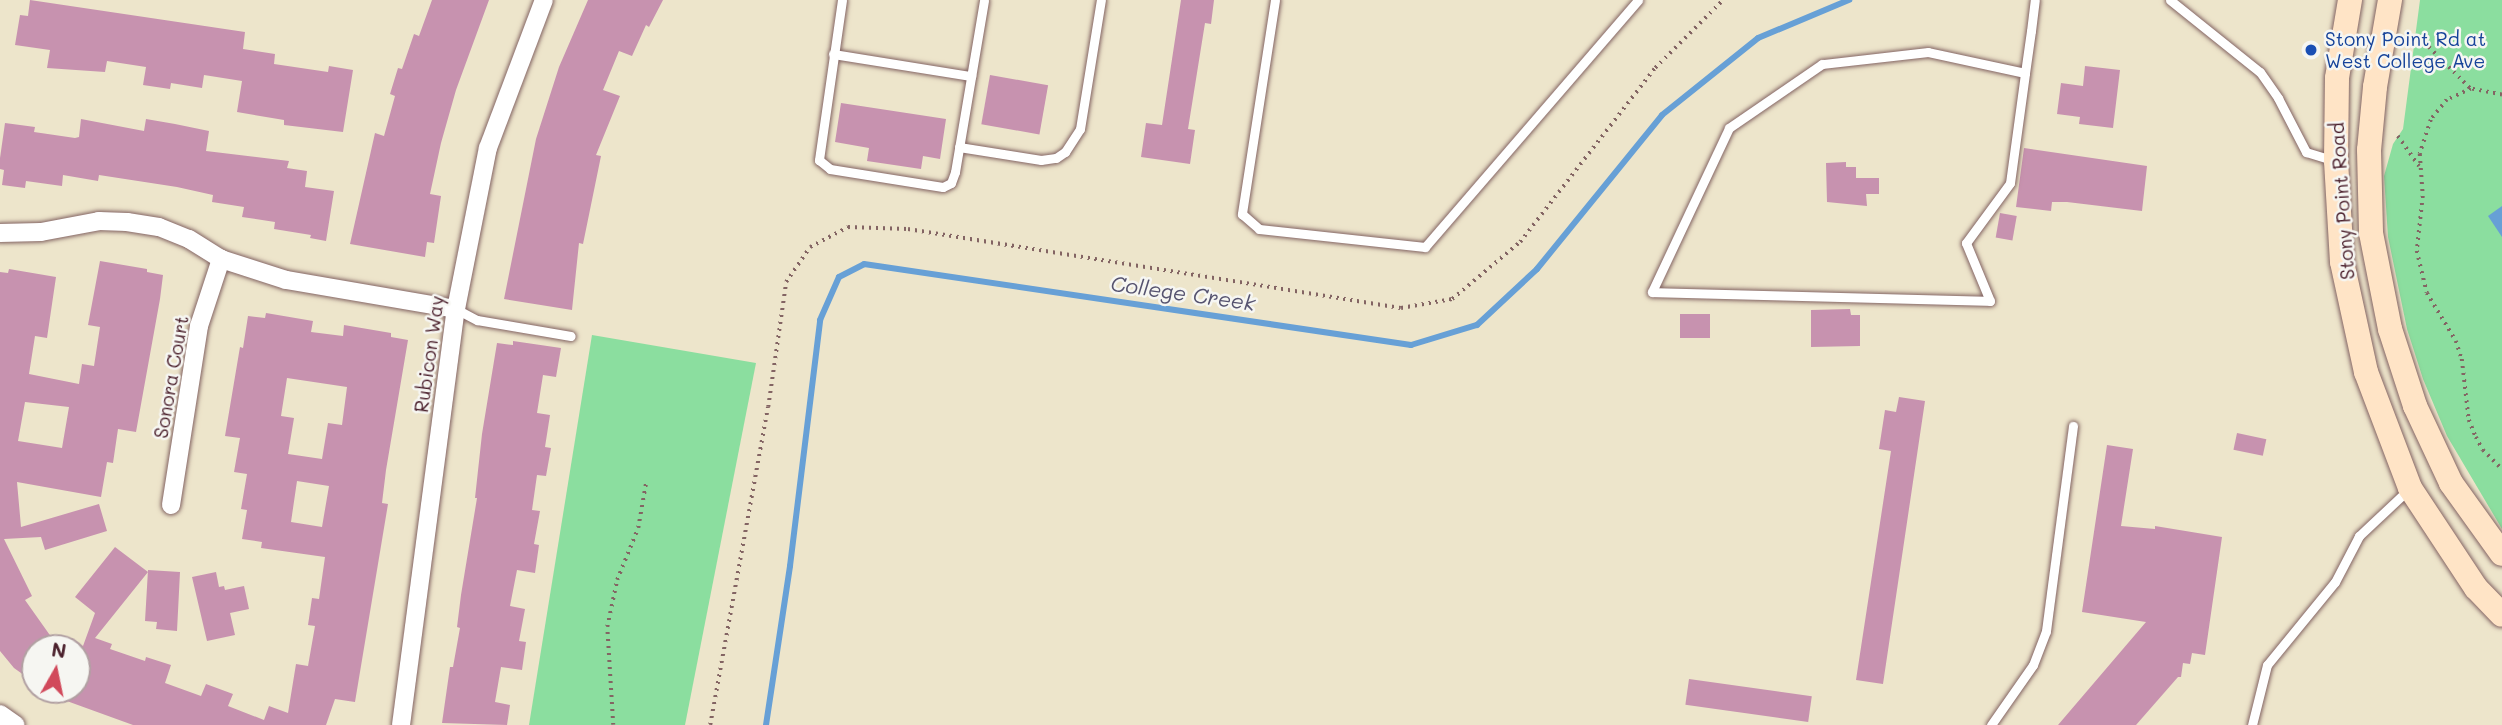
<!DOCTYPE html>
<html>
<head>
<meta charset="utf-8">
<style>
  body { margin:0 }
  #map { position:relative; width:2502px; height:725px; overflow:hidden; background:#ede5cb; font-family:Mali,sans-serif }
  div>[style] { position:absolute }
  .green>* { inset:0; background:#8bde9f }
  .water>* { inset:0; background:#67a0d6 }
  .stream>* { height:6px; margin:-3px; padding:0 3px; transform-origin:3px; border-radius:3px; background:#67a0d6 }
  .building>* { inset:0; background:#c792af; transform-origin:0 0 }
  .path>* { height:3.5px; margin-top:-1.75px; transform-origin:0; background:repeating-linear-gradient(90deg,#836463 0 2px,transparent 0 7px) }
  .roads { filter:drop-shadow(0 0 2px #836463) drop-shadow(0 0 2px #836463) }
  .lane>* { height:9px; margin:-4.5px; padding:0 4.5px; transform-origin:4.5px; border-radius:4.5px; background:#fff }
  .street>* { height:18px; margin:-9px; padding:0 9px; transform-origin:9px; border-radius:9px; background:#fff }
  .secondary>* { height:24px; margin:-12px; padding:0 12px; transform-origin:12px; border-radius:12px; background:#ffe4c6 }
  .dots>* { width:19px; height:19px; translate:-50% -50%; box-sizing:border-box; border:4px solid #f6f6f2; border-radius:50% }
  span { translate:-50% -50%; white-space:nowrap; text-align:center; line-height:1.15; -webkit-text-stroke:5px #f6f6f2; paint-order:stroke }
  .transit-label { font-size:19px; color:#164399 }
  .left { translate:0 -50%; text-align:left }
  .street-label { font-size:19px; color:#4a1f2b }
  .water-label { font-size:21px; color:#56536f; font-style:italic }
  .north { position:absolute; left:21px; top:634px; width:70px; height:70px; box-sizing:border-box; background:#f6f6f2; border:2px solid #b1a0a2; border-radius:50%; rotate:9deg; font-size:19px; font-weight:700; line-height:28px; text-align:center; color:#4a1f2b }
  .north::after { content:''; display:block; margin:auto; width:24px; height:32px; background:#d1495b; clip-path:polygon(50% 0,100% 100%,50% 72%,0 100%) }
</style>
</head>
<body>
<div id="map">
  <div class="green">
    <i style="clip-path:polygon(2420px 0,2502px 0,2502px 529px,2447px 436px,2423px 379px,2407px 329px,2388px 237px,2384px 176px,2393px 144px,2403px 129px)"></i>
    <i style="clip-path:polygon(592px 335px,756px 363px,685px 725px,529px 725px)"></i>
  </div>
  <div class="water">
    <i style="clip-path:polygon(2502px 206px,2502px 237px,2488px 216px)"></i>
  </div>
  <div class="stream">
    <i style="left:766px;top:725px;width:161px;rotate:-81.4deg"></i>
    <i style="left:790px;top:566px;width:248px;rotate:-83deg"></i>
    <i style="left:820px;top:320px;width:47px;rotate:-66.2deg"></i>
    <i style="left:839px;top:277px;width:28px;rotate:-27deg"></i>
    <i style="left:864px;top:264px;width:553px;rotate:8.42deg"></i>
    <i style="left:1411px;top:345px;width:69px;rotate:-16.9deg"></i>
    <i style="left:1477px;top:325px;width:82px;rotate:-43deg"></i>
    <i style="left:1537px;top:269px;width:198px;rotate:-50.9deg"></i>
    <i style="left:1662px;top:115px;width:123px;rotate:-38.7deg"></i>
    <i style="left:1758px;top:38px;width:99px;rotate:-22.7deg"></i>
  </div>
  <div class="building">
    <i style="clip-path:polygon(30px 0,245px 32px,243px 49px,275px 54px,274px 64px,328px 72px,329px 66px,353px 70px,343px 132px,284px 125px,284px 120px,237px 112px,242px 81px,204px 75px,202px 88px,171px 83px,170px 89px,143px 85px,146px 67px,107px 61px,105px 72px,47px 68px,50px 50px,15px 45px,20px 15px,28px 16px)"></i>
    <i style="clip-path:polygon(432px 0,489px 0,456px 90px,441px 143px,430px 194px,441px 196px,434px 243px,427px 242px,425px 257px,350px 244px,375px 133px,384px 136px,395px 96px,390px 94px,398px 68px,402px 69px,414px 34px,419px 36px)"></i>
    <i style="clip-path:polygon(588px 0,663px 0,649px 27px,646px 25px,632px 56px,619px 51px,603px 90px,620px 96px,596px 155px,601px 156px,583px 244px,579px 243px,572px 310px,504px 299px,536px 139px,559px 67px)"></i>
    <i style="clip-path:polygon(1181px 0,1214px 0,1211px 24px,1205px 23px,1188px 129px,1195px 130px,1190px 164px,1141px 157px,1146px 123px,1162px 125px)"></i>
    <i style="clip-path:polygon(2085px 66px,2120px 70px,2113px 128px,2079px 124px,2080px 117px,2057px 114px,2061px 83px,2083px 86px)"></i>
    <i style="left:990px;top:75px;width:59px;height:50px;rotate:10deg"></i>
    <i style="clip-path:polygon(841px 103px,946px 119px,940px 159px,923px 156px,921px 169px,867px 161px,869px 148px,835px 142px)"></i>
    <i style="clip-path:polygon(81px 119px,144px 131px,146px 119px,175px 124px,209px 131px,206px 151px,289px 161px,287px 168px,307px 171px,305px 187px,334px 191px,326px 241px,310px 238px,311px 235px,274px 229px,275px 222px,242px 217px,244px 207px,212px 202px,213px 195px,177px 187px,99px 175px,98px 181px,63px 175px,62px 186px,26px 181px,25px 188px,2px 185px,4px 170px,0 169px,0 158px,5px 123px,35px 127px,34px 132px,75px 138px,79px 137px)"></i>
    <i style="clip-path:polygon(2024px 148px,2147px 166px,2142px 211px,2067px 202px,2052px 202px,2051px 211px,2016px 207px)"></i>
    <i style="clip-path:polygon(1846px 162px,1846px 167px,1856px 167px,1856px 178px,1879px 178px,1879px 194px,1866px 194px,1867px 206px,1827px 202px,1826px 163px)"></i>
    <i style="left:2000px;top:213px;width:17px;height:25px;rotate:10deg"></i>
    <i style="clip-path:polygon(evenodd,100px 261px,147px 269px,147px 272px,163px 275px,160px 299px,136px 432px,118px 429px,113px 463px,107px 462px,101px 497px,17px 482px,21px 527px,99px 504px,107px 531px,45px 550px,41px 537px,4px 539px,32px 596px,25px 600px,59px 648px,35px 648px,35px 683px,14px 668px,0 651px,0 272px,8px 273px,9px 269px,56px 277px,47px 338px,35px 336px,29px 374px,79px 384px,82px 364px,94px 366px,100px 327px,88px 325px,100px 261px,25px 402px,69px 407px,62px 448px,18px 441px,25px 402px)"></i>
    <i style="clip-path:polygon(1850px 309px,1851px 315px,1860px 315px,1860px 346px,1811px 347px,1811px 310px)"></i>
    <i style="clip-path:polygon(evenodd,266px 313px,313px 321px,311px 332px,343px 336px,344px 325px,391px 333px,391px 337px,408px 340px,386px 470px,382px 503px,388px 504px,355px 702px,335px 699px,326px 725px,133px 725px,42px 692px,77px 690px,78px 660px,72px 638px,83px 646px,95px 613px,75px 597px,115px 547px,148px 572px,95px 638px,112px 644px,110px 649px,145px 661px,146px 657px,171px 665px,165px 683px,201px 696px,206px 684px,233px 694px,228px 706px,264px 720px,269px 706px,288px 713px,296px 664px,308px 666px,315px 626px,308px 625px,312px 598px,319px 599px,325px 557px,261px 548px,262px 542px,242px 539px,247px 510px,241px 509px,247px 474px,234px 472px,240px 438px,225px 436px,240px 347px,243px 348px,248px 316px,265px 318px,266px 313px,287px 378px,347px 387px,342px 425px,328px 423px,322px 459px,288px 454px,294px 418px,281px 416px,287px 378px,266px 313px,297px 481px,329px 486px,322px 527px,291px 522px,297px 481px)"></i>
    <i style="left:1680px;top:314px;width:30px;height:24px"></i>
    <i style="clip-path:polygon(513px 341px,561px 348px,556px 377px,543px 375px,537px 413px,550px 415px,545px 447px,551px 448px,546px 476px,537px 475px,532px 510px,540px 511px,534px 544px,539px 545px,535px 573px,517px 570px,510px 606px,525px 609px,519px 641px,526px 642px,522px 670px,501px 667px,495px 702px,510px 705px,507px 725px,442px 723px,450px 667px,453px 667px,460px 628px,457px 627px,461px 595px,477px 498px,475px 498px,482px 434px,497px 343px,513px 345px)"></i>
    <i style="clip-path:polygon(1899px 397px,1925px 401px,1883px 684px,1856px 680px,1891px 451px,1879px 449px,1885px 410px,1896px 412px)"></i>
    <i style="left:2237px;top:433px;width:30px;height:17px;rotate:12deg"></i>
    <i style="clip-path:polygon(2107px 445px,2133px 449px,2121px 526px,2155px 529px,2155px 526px,2222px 537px,2205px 655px,2192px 653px,2190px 664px,2183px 663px,2181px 677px,2178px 677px,2136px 725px,2058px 725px,2146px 622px,2082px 612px)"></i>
    <i style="clip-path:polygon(148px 570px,180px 572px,177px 631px,156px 629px,157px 622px,145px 621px)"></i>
    <i style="clip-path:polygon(216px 572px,219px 587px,224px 586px,225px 590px,244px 586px,249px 609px,230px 613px,235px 635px,207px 641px,192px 577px)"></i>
    <i style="left:1689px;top:679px;width:124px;height:26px;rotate:8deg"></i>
  </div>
  <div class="path">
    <i style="left:2410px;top:36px;width:15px;rotate:23deg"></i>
    <i style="left:2424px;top:42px;width:66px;rotate:45deg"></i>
    <i style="left:2502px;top:95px;width:32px;rotate:-169deg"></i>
    <i style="left:2471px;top:89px;width:26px;rotate:155deg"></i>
    <i style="left:2447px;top:100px;width:26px;rotate:129deg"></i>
    <i style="left:2431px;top:120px;width:36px;rotate:108deg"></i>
    <i style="left:2420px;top:154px;width:42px;rotate:85.9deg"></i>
    <i style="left:2423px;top:196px;width:55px;rotate:96.2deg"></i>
    <i style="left:2417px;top:251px;width:43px;rotate:76.6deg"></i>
    <i style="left:2427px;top:293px;width:56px;rotate:58.9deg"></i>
    <i style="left:2456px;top:341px;width:19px;rotate:72deg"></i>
    <i style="left:2462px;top:359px;width:61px;rotate:83.5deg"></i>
    <i style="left:2469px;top:420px;width:18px;rotate:68deg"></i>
    <i style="left:2476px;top:437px;width:15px;rotate:62deg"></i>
    <i style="left:2483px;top:450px;width:27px;rotate:45deg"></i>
    <i style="left:2398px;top:136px;width:37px;rotate:55deg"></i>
    <i style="left:613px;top:725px;width:98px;rotate:-93.5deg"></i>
    <i style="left:607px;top:627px;width:48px;rotate:-78deg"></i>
    <i style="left:617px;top:580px;width:56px;rotate:-68deg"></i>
    <i style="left:638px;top:528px;width:47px;rotate:-80.1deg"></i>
    <i style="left:710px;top:725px;width:323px;rotate:-79.7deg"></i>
    <i style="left:768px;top:407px;width:126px;rotate:-81.8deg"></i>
    <i style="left:786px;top:282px;width:42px;rotate:-55.6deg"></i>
    <i style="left:810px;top:247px;width:43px;rotate:-27.8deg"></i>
    <i style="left:848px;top:227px;width:60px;rotate:1.9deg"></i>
    <i style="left:908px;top:229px;width:499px;rotate:9.1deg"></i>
    <i style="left:1401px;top:308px;width:52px;rotate:-10deg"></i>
    <i style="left:1452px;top:299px;width:89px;rotate:-40deg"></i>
    <i style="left:1520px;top:242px;width:220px;rotate:-52.2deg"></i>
    <i style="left:1655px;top:68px;width:96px;rotate:-45deg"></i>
  </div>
  <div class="roads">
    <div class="lane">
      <i style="left:842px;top:0;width:162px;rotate:98.2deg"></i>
      <i style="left:819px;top:160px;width:14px;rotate:39deg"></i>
      <i style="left:830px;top:169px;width:114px;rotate:9.1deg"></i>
      <i style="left:943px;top:187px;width:9px;rotate:-27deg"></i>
      <i style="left:951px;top:183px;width:12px;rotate:-70deg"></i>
      <i style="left:955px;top:172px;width:174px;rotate:-80.4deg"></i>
      <i style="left:1275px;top:0;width:217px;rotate:98.8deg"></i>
      <i style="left:1242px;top:214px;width:23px;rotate:41deg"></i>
      <i style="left:1259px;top:229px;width:167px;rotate:6.2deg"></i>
      <i style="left:1425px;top:247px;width:326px;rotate:-49.2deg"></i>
      <i style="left:2170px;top:0;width:115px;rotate:38.7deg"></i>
      <i style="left:2260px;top:72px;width:32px;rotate:55deg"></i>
      <i style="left:2278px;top:98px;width:61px;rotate:62.6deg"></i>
      <i style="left:2306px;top:152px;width:28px;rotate:17deg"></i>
      <i style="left:833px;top:54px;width:140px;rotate:9.1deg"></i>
      <i style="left:2025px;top:73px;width:99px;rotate:-167.8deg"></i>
      <i style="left:1928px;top:52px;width:107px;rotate:173.5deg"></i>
      <i style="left:1822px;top:64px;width:113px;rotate:145.5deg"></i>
      <i style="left:1729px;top:128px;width:181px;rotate:115.2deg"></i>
      <i style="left:1652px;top:292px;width:338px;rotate:1.5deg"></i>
      <i style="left:1990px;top:301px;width:63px;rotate:-112.5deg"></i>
      <i style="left:1966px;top:243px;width:74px;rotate:-53.7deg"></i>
      <i style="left:2010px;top:183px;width:111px;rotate:-82.2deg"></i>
      <i style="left:2025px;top:73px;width:42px;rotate:-81.9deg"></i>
      <i style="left:2031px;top:31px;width:31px;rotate:-83deg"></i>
      <i style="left:959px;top:147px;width:83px;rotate:9deg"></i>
      <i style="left:1041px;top:160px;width:15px;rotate:-8deg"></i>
      <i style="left:1056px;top:158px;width:11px;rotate:-34deg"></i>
      <i style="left:1065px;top:152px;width:27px;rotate:-57deg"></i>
      <i style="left:1080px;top:129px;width:131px;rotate:-80.8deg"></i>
      <i style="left:456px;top:309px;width:24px;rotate:28deg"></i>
      <i style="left:477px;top:320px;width:95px;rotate:9.7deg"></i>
      <i style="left:1991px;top:725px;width:73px;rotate:-55deg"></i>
      <i style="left:2033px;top:665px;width:36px;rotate:-69deg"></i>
      <i style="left:2046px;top:631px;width:207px;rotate:-82.5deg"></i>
      <i style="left:2252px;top:725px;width:62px;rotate:-76deg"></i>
      <i style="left:2267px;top:665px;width:107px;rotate:-50.7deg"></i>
      <i style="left:2335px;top:582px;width:52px;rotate:-62.4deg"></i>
      <i style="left:2359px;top:536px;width:67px;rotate:-43.2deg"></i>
    </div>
    <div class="street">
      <i style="left:0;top:233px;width:41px;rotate:-1.4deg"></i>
      <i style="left:41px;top:232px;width:59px;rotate:-10.7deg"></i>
      <i style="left:99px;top:221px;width:28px;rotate:2deg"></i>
      <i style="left:127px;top:222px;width:32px;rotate:9deg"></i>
      <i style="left:159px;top:227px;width:32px;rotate:22deg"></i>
      <i style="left:189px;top:239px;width:38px;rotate:32deg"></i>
      <i style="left:221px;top:259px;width:68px;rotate:17.9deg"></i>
      <i style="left:286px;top:280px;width:172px;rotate:9.7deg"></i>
      <i style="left:171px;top:505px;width:181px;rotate:-81.1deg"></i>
      <i style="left:199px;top:326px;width:71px;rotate:-71.8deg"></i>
      <i style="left:0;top:714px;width:19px;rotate:35deg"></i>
      <i style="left:401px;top:725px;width:420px;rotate:-82.5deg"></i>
      <i style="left:456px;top:309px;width:164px;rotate:-78.8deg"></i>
      <i style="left:488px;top:148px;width:158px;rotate:-69.3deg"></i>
    </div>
    <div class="secondary">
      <i style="left:2350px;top:0;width:79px;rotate:99.5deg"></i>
      <i style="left:2337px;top:78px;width:83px;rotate:90.7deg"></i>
      <i style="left:2336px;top:161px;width:101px;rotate:86.6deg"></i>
      <i style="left:2342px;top:262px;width:113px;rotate:77.7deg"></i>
      <i style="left:2366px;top:372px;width:124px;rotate:69.2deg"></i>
      <i style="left:2410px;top:488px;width:120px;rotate:56.6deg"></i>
      <i style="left:2476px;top:588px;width:37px;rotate:46deg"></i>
      <i style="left:2390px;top:0;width:88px;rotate:99.8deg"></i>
      <i style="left:2375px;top:87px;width:63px;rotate:95.4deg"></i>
      <i style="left:2369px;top:150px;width:83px;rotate:88.6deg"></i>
      <i style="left:2371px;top:233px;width:98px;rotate:78.8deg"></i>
      <i style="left:2390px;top:329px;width:81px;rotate:72deg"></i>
      <i style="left:2415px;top:406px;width:85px;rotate:64.9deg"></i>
      <i style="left:2451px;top:483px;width:87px;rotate:54.3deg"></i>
    </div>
  </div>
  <div class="dots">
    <i style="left:2311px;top:50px;background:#1a4fb4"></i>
  </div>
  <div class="transit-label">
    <span class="left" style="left:2325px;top:50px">Stony Point Rd at<br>West College Ave</span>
  </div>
  <div class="street-label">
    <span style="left:2342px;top:201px;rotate:-94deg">Stony Point Road</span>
    <span style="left:429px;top:354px;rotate:-82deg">Rubicon Way</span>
    <span style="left:171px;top:377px;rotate:-80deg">Sonora Court</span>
  </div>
  <div class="water-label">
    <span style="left:1183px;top:293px;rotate:8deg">College Creek</span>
  </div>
  <div class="north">N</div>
</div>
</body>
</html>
